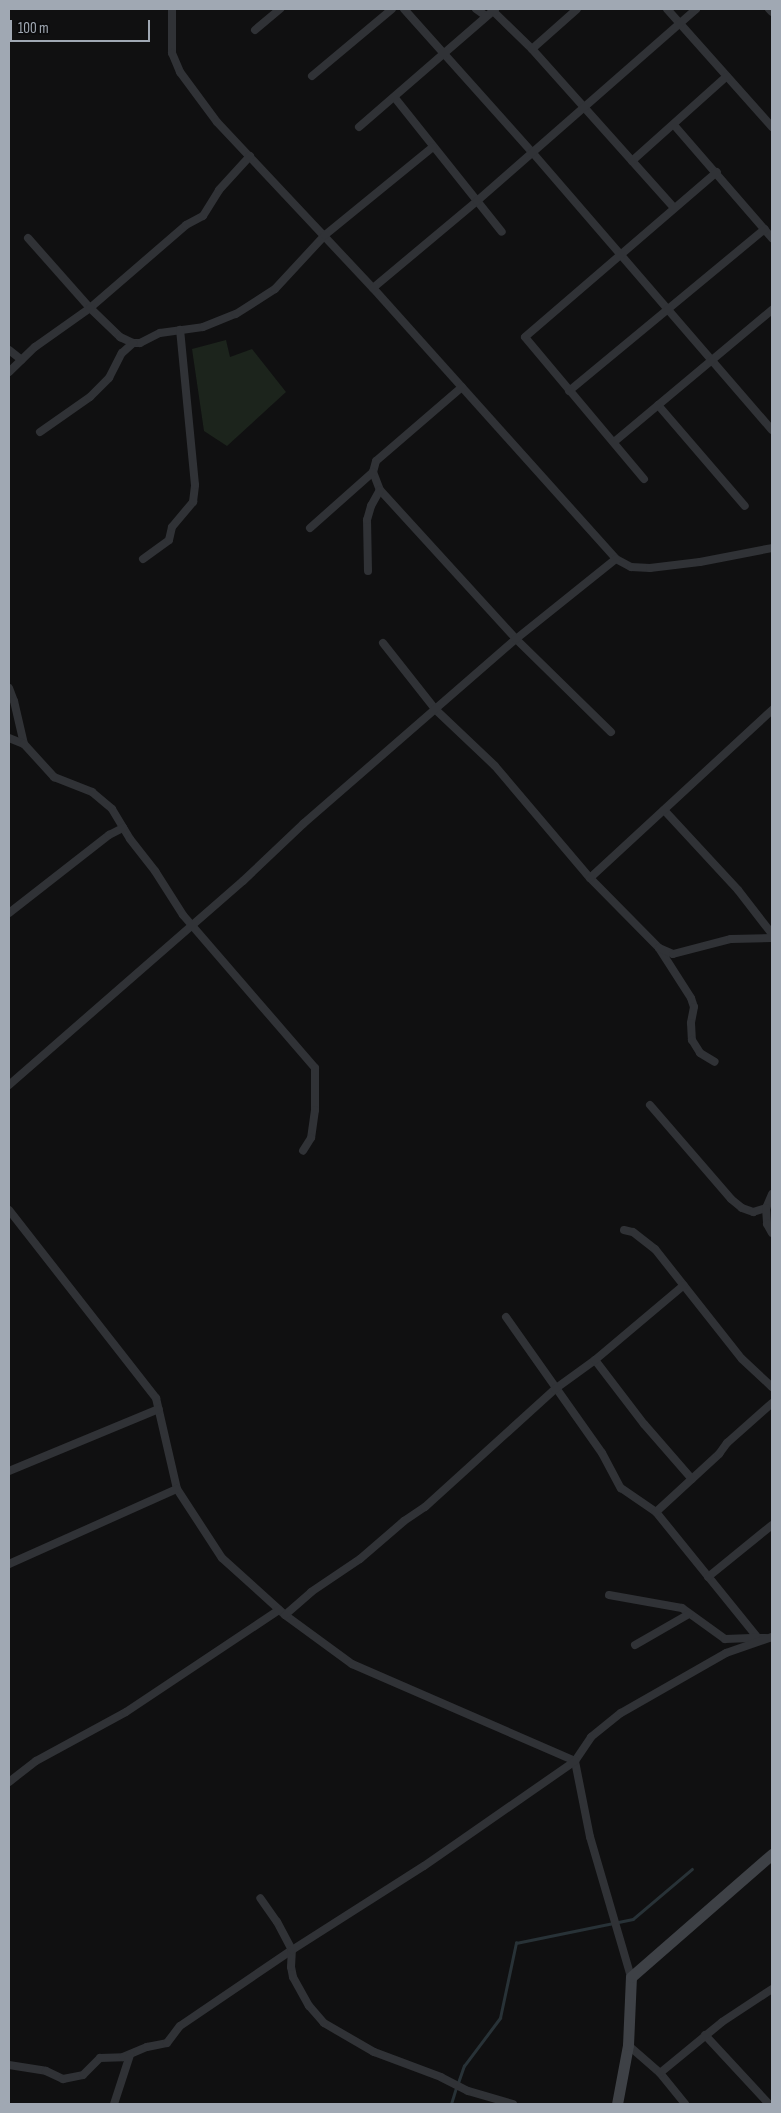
<!DOCTYPE html>
<html>
<head>
<meta charset="utf-8">
<style>
  body { margin:0 }
  #map { position:relative; width:781px; height:2113px; overflow:hidden; background:#101011; font-family:"Sofia Sans Condensed",sans-serif }
  div>[style] { position:absolute }
  .green>* { inset:0; background:#1c241c }
  .stream>* { height:2.5px; margin:-1.25px; padding:0 1.25px; transform-origin:1.25px; border-radius:1.25px; background:#283237 }
  .street>* { height:8px; margin:-4px; padding:0 4px; transform-origin:4px; border-radius:4px; background:#303236 }
  .secondary>* { height:11px; margin:-5.5px; padding:0 5.5px; transform-origin:5.5px; border-radius:5.5px; background:#3e4146 }
  span { translate:-50% -50%; white-space:nowrap; text-align:center; line-height:1.15; -webkit-text-stroke:4.5px #0b0b0c; paint-order:stroke }
  .frame { position:absolute; inset:0; border:10px solid #a0a8b3; pointer-events:none }
  .scale { position:absolute; left:10px; top:20px; width:140px; height:22px; box-sizing:border-box; border:2px solid #a0a8b3; border-top:0; padding-left:6px; font-size:15px; line-height:18px; white-space:nowrap; color:#a0a8b3; -webkit-text-stroke:4px #0b0b0c; paint-order:stroke }
</style>
</head>
<body>
<div id="map">
  <div class="green">
    <i style="clip-path:polygon(226px 340px,230px 357px,252px 349px,286px 392px,227px 446px,204px 431px,192px 349px)"></i>
  </div>
  <div class="stream">
    <i style="left:458px;top:2083px;width:18px;rotate:-71deg"></i>
    <i style="left:464px;top:2066px;width:60px;rotate:-53.1deg"></i>
    <i style="left:500px;top:2018px;width:77px;rotate:-78deg"></i>
    <i style="left:516px;top:1943px;width:119px;rotate:-11.6deg"></i>
    <i style="left:633px;top:1919px;width:77px;rotate:-40.3deg"></i>
    <i style="left:451px;top:2104px;width:17px;rotate:-73deg"></i>
  </div>
  <div class="street">
    <i style="left:172px;top:9px;width:44px;rotate:90deg"></i>
    <i style="left:172px;top:53px;width:21px;rotate:67deg"></i>
    <i style="left:180px;top:72px;width:62px;rotate:53.5deg"></i>
    <i style="left:217px;top:122px;width:228px;rotate:46.8deg"></i>
    <i style="left:373px;top:288px;width:364px;rotate:48.1deg"></i>
    <i style="left:616px;top:559px;width:17px;rotate:28deg"></i>
    <i style="left:631px;top:567px;width:19px;rotate:3deg"></i>
    <i style="left:650px;top:568px;width:50px;rotate:-6.8deg"></i>
    <i style="left:700px;top:562px;width:73px;rotate:-11deg"></i>
    <i style="left:404px;top:9px;width:192px;rotate:48.2deg"></i>
    <i style="left:532px;top:152px;width:367px;rotate:49.2deg"></i>
    <i style="left:476px;top:9px;width:12px;rotate:35deg"></i>
    <i style="left:667px;top:9px;width:158px;rotate:48.3deg"></i>
    <i style="left:769px;top:9px;width:4px;rotate:45deg"></i>
    <i style="left:493px;top:11px;width:54px;rotate:44.3deg"></i>
    <i style="left:532px;top:49px;width:213px;rotate:48.2deg"></i>
    <i style="left:255px;top:30px;width:33px;rotate:-40deg"></i>
    <i style="left:532px;top:49px;width:60px;rotate:-41.6deg"></i>
    <i style="left:312px;top:76px;width:104px;rotate:-39.9deg"></i>
    <i style="left:395px;top:98px;width:171px;rotate:51.4deg"></i>
    <i style="left:674px;top:125px;width:150px;rotate:49.1deg"></i>
    <i style="left:359px;top:127px;width:180px;rotate:-40.9deg"></i>
    <i style="left:632px;top:161px;width:127px;rotate:-41.8deg"></i>
    <i style="left:28px;top:238px;width:94px;rotate:48.5deg"></i>
    <i style="left:90px;top:308px;width:127px;rotate:-40.8deg"></i>
    <i style="left:186px;top:225px;width:19px;rotate:-28deg"></i>
    <i style="left:203px;top:216px;width:31px;rotate:-58deg"></i>
    <i style="left:219px;top:190px;width:46px;rotate:-47.6deg"></i>
    <i style="left:373px;top:288px;width:136px;rotate:-39.9deg"></i>
    <i style="left:477px;top:201px;width:291px;rotate:-41.2deg"></i>
    <i style="left:9px;top:350px;width:16px;rotate:38deg"></i>
    <i style="left:9px;top:372px;width:36px;rotate:-44deg"></i>
    <i style="left:35px;top:347px;width:67px;rotate:-35.3deg"></i>
    <i style="left:90px;top:308px;width:42px;rotate:44deg"></i>
    <i style="left:120px;top:337px;width:14px;rotate:25deg"></i>
    <i style="left:133px;top:343px;width:7px"></i>
    <i style="left:140px;top:343px;width:22px;rotate:-27deg"></i>
    <i style="left:160px;top:333px;width:43px;rotate:-7.9deg"></i>
    <i style="left:203px;top:327px;width:35px;rotate:-22deg"></i>
    <i style="left:236px;top:314px;width:46px;rotate:-32.7deg"></i>
    <i style="left:275px;top:289px;width:74px;rotate:-47.2deg"></i>
    <i style="left:325px;top:235px;width:139px;rotate:-39.2deg"></i>
    <i style="left:462px;top:387px;width:113px;rotate:139.3deg"></i>
    <i style="left:376px;top:461px;width:11px;rotate:105deg"></i>
    <i style="left:373px;top:472px;width:19px;rotate:69deg"></i>
    <i style="left:380px;top:490px;width:202px;rotate:47.6deg"></i>
    <i style="left:516px;top:639px;width:133px;rotate:44.4deg"></i>
    <i style="left:569px;top:391px;width:254px;rotate:-39.6deg"></i>
    <i style="left:658px;top:405px;width:133px;rotate:49.3deg"></i>
    <i style="left:40px;top:432px;width:61px;rotate:-35deg"></i>
    <i style="left:90px;top:397px;width:27px;rotate:-45deg"></i>
    <i style="left:109px;top:378px;width:28px;rotate:-63deg"></i>
    <i style="left:122px;top:353px;width:15px;rotate:-42deg"></i>
    <i style="left:614px;top:442px;width:206px;rotate:-39.9deg"></i>
    <i style="left:644px;top:479px;width:185px;rotate:-130deg"></i>
    <i style="left:525px;top:337px;width:253px;rotate:-40.7deg"></i>
    <i style="left:310px;top:528px;width:84px;rotate:-41.6deg"></i>
    <i style="left:143px;top:559px;width:32px;rotate:-36deg"></i>
    <i style="left:169px;top:540px;width:13px;rotate:-77deg"></i>
    <i style="left:172px;top:527px;width:33px;rotate:-50deg"></i>
    <i style="left:193px;top:502px;width:17px;rotate:-83deg"></i>
    <i style="left:195px;top:485px;width:156px;rotate:-95.5deg"></i>
    <i style="left:368px;top:571px;width:51px;rotate:-91.1deg"></i>
    <i style="left:367px;top:520px;width:15px;rotate:-74deg"></i>
    <i style="left:371px;top:506px;width:18px;rotate:-61deg"></i>
    <i style="left:383px;top:643px;width:85px;rotate:51.7deg"></i>
    <i style="left:436px;top:710px;width:81px;rotate:43.5deg"></i>
    <i style="left:495px;top:766px;width:147px;rotate:49.7deg"></i>
    <i style="left:590px;top:878px;width:98px;rotate:45.4deg"></i>
    <i style="left:659px;top:948px;width:59px;rotate:57.4deg"></i>
    <i style="left:691px;top:998px;width:9px;rotate:72deg"></i>
    <i style="left:694px;top:1007px;width:16px;rotate:101deg"></i>
    <i style="left:691px;top:1023px;width:17px;rotate:87deg"></i>
    <i style="left:692px;top:1040px;width:15px;rotate:58deg"></i>
    <i style="left:700px;top:1053px;width:17px;rotate:31deg"></i>
    <i style="left:9px;top:688px;width:14px;rotate:69deg"></i>
    <i style="left:14px;top:701px;width:44px;rotate:76.9deg"></i>
    <i style="left:9px;top:738px;width:16px;rotate:22deg"></i>
    <i style="left:24px;top:744px;width:45px;rotate:47.7deg"></i>
    <i style="left:54px;top:777px;width:41px;rotate:21.5deg"></i>
    <i style="left:92px;top:792px;width:26px;rotate:40deg"></i>
    <i style="left:112px;top:809px;width:35px;rotate:59deg"></i>
    <i style="left:130px;top:839px;width:41px;rotate:52deg"></i>
    <i style="left:155px;top:871px;width:52px;rotate:57.5deg"></i>
    <i style="left:183px;top:915px;width:202px;rotate:49.2deg"></i>
    <i style="left:315px;top:1068px;width:42px;rotate:90deg"></i>
    <i style="left:315px;top:1110px;width:28px;rotate:98deg"></i>
    <i style="left:311px;top:1138px;width:15px;rotate:122deg"></i>
    <i style="left:664px;top:810px;width:109px;rotate:47.2deg"></i>
    <i style="left:738px;top:890px;width:56px;rotate:52.3deg"></i>
    <i style="left:590px;top:878px;width:248px;rotate:-42.7deg"></i>
    <i style="left:9px;top:913px;width:127px;rotate:-38deg"></i>
    <i style="left:109px;top:835px;width:16px;rotate:-27deg"></i>
    <i style="left:659px;top:948px;width:15px;rotate:23deg"></i>
    <i style="left:673px;top:954px;width:60px;rotate:-14.5deg"></i>
    <i style="left:731px;top:939px;width:41px;rotate:-1.4deg"></i>
    <i style="left:9px;top:1085px;width:310px;rotate:-41.1deg"></i>
    <i style="left:243px;top:881px;width:83px;rotate:-43.5deg"></i>
    <i style="left:303px;top:824px;width:282px;rotate:-41deg"></i>
    <i style="left:516px;top:639px;width:128px;rotate:-38.7deg"></i>
    <i style="left:650px;top:1105px;width:124px;rotate:49.2deg"></i>
    <i style="left:731px;top:1199px;width:14px;rotate:39deg"></i>
    <i style="left:742px;top:1208px;width:12px;rotate:20deg"></i>
    <i style="left:753px;top:1212px;width:14px;rotate:-17deg"></i>
    <i style="left:772px;top:1194px;width:15px;rotate:113deg"></i>
    <i style="left:766px;top:1208px;width:16px;rotate:86deg"></i>
    <i style="left:767px;top:1224px;width:10px;rotate:61deg"></i>
    <i style="left:9px;top:1210px;width:239px;rotate:52deg"></i>
    <i style="left:156px;top:1398px;width:93px;rotate:77deg"></i>
    <i style="left:177px;top:1489px;width:82px;rotate:56.9deg"></i>
    <i style="left:222px;top:1558px;width:85px;rotate:42.1deg"></i>
    <i style="left:285px;top:1615px;width:83px;rotate:36.2deg"></i>
    <i style="left:352px;top:1664px;width:243px;rotate:23.5deg"></i>
    <i style="left:624px;top:1230px;width:9px;rotate:13deg"></i>
    <i style="left:633px;top:1232px;width:28px;rotate:38deg"></i>
    <i style="left:655px;top:1249px;width:140px;rotate:51.7deg"></i>
    <i style="left:742px;top:1359px;width:41px;rotate:43deg"></i>
    <i style="left:506px;top:1317px;width:166px;rotate:54.8deg"></i>
    <i style="left:602px;top:1453px;width:40px;rotate:62deg"></i>
    <i style="left:621px;top:1488px;width:42px;rotate:34.4deg"></i>
    <i style="left:656px;top:1512px;width:162px;rotate:51deg"></i>
    <i style="left:758px;top:1638px;width:8px"></i>
    <i style="left:595px;top:1360px;width:81px;rotate:52.6deg"></i>
    <i style="left:644px;top:1424px;width:73px;rotate:48.9deg"></i>
    <i style="left:9px;top:1471px;width:162px;rotate:-22.5deg"></i>
    <i style="left:656px;top:1512px;width:86px;rotate:-42.6deg"></i>
    <i style="left:719px;top:1454px;width:14px;rotate:-54deg"></i>
    <i style="left:727px;top:1443px;width:60px;rotate:-41.6deg"></i>
    <i style="left:9px;top:1564px;width:184px;rotate:-24.1deg"></i>
    <i style="left:708px;top:1577px;width:82px;rotate:-39.1deg"></i>
    <i style="left:609px;top:1595px;width:74px;rotate:10.1deg"></i>
    <i style="left:682px;top:1608px;width:53px;rotate:35.8deg"></i>
    <i style="left:725px;top:1639px;width:33px;rotate:-2deg"></i>
    <i style="left:285px;top:1615px;width:35px;rotate:-41deg"></i>
    <i style="left:311px;top:1592px;width:59px;rotate:-34deg"></i>
    <i style="left:360px;top:1559px;width:58px;rotate:-40.8deg"></i>
    <i style="left:404px;top:1521px;width:25px;rotate:-34deg"></i>
    <i style="left:425px;top:1507px;width:176px;rotate:-42.2deg"></i>
    <i style="left:555px;top:1389px;width:49px;rotate:-35.9deg"></i>
    <i style="left:595px;top:1360px;width:116px;rotate:-40.1deg"></i>
    <i style="left:635px;top:1645px;width:62px;rotate:-29.9deg"></i>
    <i style="left:9px;top:1782px;width:34px;rotate:-38deg"></i>
    <i style="left:36px;top:1761px;width:102px;rotate:-28.6deg"></i>
    <i style="left:126px;top:1712px;width:184px;rotate:-33.7deg"></i>
    <i style="left:631px;top:1977px;width:146px;rotate:-106.3deg"></i>
    <i style="left:590px;top:1837px;width:77px;rotate:-101.2deg"></i>
    <i style="left:575px;top:1761px;width:29px;rotate:-56deg"></i>
    <i style="left:591px;top:1737px;width:38px;rotate:-39deg"></i>
    <i style="left:621px;top:1713px;width:121px;rotate:-29.7deg"></i>
    <i style="left:726px;top:1653px;width:49px;rotate:-19.2deg"></i>
    <i style="left:705px;top:2035px;width:94px;rotate:47.2deg"></i>
    <i style="left:628px;top:2045px;width:43px;rotate:41.2deg"></i>
    <i style="left:660px;top:2073px;width:40px;rotate:51deg"></i>
    <i style="left:9px;top:2065px;width:37px;rotate:9deg"></i>
    <i style="left:46px;top:2071px;width:19px;rotate:25deg"></i>
    <i style="left:63px;top:2079px;width:20px;rotate:-11deg"></i>
    <i style="left:83px;top:2075px;width:24px;rotate:-45deg"></i>
    <i style="left:100px;top:2058px;width:23px;rotate:-2deg"></i>
    <i style="left:123px;top:2057px;width:26px;rotate:-23deg"></i>
    <i style="left:147px;top:2047px;width:20px;rotate:-11deg"></i>
    <i style="left:167px;top:2043px;width:21px;rotate:-53deg"></i>
    <i style="left:180px;top:2026px;width:135px;rotate:-34.2deg"></i>
    <i style="left:292px;top:1950px;width:32px;rotate:-118deg"></i>
    <i style="left:277px;top:1922px;width:29px;rotate:-125deg"></i>
    <i style="left:660px;top:2073px;width:80px;rotate:-39.4deg"></i>
    <i style="left:722px;top:2022px;width:60px;rotate:-33.4deg"></i>
    <i style="left:114px;top:2104px;width:52px;rotate:-71.9deg"></i>
    <i style="left:513px;top:2104px;width:47px;rotate:-163.9deg"></i>
    <i style="left:468px;top:2091px;width:30px;rotate:-153deg"></i>
    <i style="left:441px;top:2077px;width:72px;rotate:-159.5deg"></i>
    <i style="left:374px;top:2052px;width:58px;rotate:-149.9deg"></i>
    <i style="left:324px;top:2023px;width:23px;rotate:-131deg"></i>
    <i style="left:309px;top:2006px;width:33px;rotate:-119deg"></i>
    <i style="left:293px;top:1977px;width:10px;rotate:-101deg"></i>
    <i style="left:291px;top:1967px;width:17px;rotate:-87deg"></i>
    <i style="left:292px;top:1950px;width:156px;rotate:-32.5deg"></i>
    <i style="left:424px;top:1866px;width:184px;rotate:-34.8deg"></i>
  </div>
  <div class="secondary">
    <i style="left:617px;top:2104px;width:60px;rotate:-79.4deg"></i>
    <i style="left:628px;top:2045px;width:68px;rotate:-87.5deg"></i>
    <i style="left:631px;top:1977px;width:187px;rotate:-41.1deg"></i>
  </div>
  <div class="frame"></div>
  <div class="scale">100 m</div>
</div>
</body>
</html>
